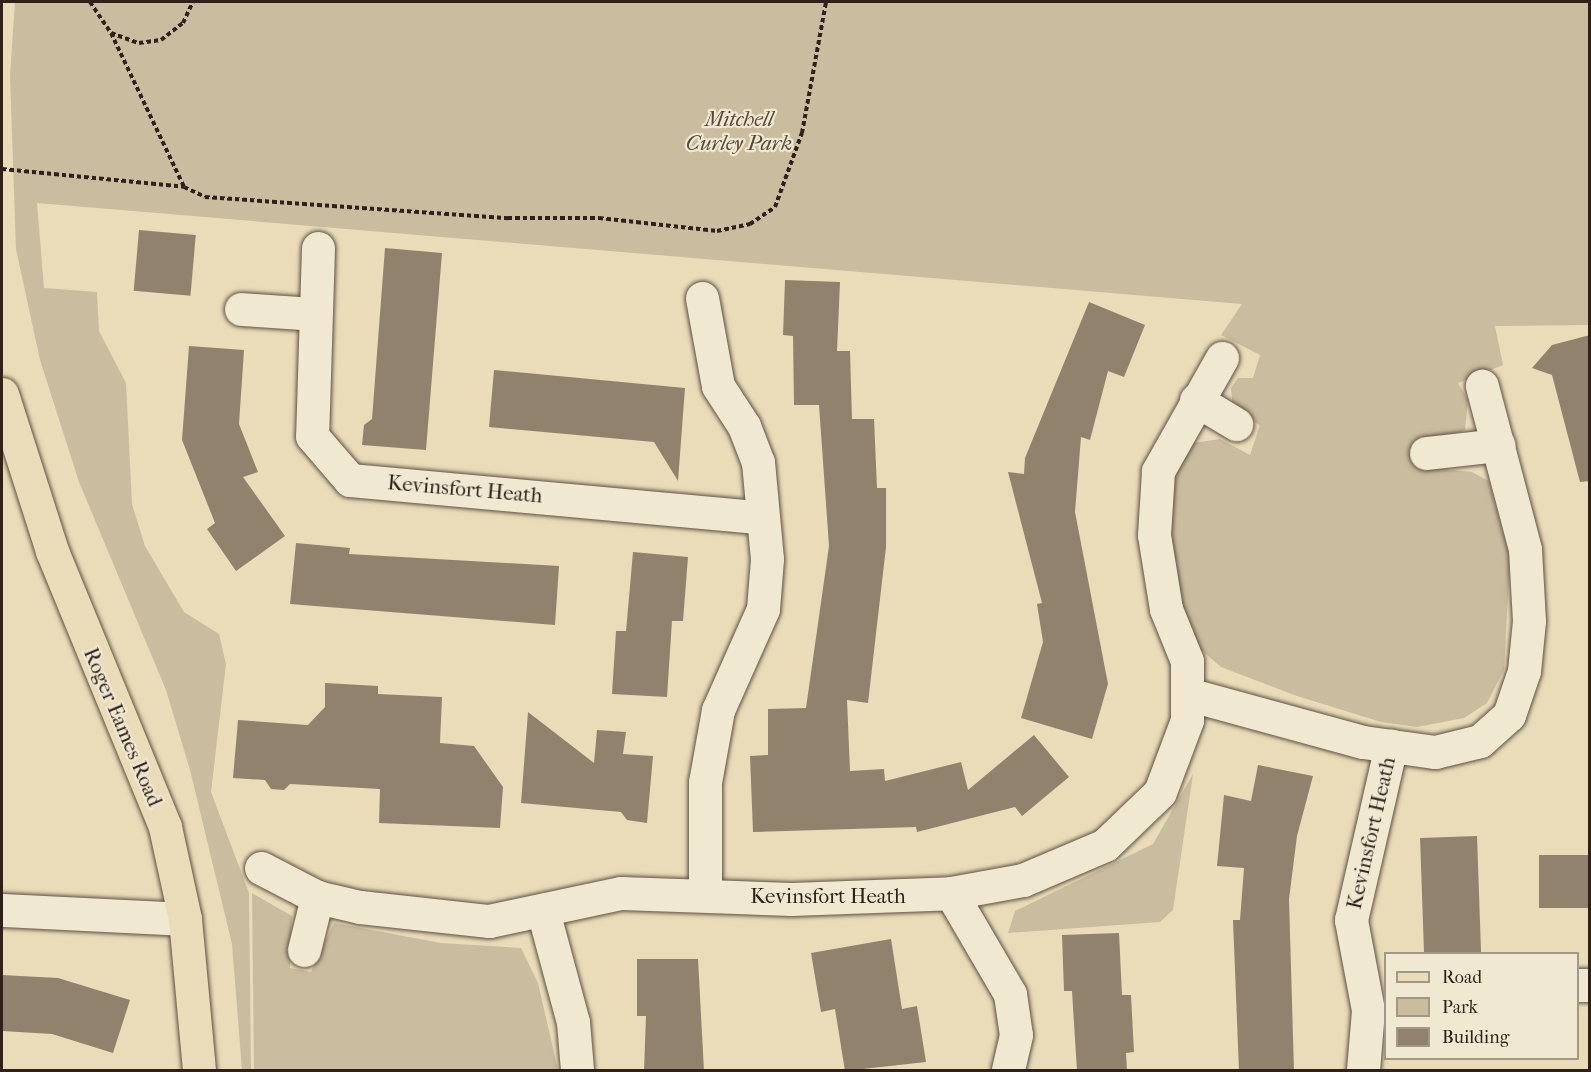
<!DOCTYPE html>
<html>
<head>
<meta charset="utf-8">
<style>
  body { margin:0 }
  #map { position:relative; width:1591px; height:1072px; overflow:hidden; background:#eadcb9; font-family:"IM FELL French Canon",serif }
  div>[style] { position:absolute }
  .green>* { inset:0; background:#cabc9e }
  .building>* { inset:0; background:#90826d; transform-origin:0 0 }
  .path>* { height:4px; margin-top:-2px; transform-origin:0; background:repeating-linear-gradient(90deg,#2f211a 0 4.5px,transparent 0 7.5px) }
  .roads { filter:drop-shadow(0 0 2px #5e5042) drop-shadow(0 0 2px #5e5042) }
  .minor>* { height:33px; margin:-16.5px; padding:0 16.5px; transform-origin:16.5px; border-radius:16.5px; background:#f1e8d2 }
  .major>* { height:33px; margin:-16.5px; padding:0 16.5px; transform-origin:16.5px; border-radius:16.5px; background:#eadcb9 }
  span { translate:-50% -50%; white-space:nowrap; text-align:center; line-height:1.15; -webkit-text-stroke:4.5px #f1e8d2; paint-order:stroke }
  .park-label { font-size:21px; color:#56483b; font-style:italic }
  .street-label { font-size:21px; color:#2f211a }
  .frame { position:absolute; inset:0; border:3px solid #2f211a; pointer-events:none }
  .legend { position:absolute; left:1384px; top:952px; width:195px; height:108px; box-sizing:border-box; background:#f1e8d2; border:2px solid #a39888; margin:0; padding:8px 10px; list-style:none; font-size:18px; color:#2f211a }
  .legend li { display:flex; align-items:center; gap:12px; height:30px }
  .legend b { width:30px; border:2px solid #a39888 }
</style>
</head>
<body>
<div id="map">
  <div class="green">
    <i style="clip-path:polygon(15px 2px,1589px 2px,1589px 325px,1495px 326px,1503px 365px,1458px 383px,1468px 400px,1465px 430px,1448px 437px,1425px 467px,1472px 472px,1489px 481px,1510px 558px,1504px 670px,1487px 703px,1464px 718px,1417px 727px,1381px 722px,1297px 696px,1221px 667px,1200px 649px,1188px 630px,1166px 530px,1179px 445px,1220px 439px,1250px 455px,1260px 425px,1233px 411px,1231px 388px,1238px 378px,1253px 378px,1260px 355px,1221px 335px,1242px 304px,37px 203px,44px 288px,97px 292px,99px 331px,126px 383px,132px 504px,145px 546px,184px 612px,219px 634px,226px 664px,211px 792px,249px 893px,251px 1070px,242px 1070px,232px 944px,190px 770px,166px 690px,79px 482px,40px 360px,16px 249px,10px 76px)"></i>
    <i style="clip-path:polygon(1193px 774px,1173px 910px,1160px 922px,1008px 933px,1015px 911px,1153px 844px)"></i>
    <i style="clip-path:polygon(252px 893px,292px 916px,290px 968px,311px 972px,334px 923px,441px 943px,521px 948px,538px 983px,558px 1070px,254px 1070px)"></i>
  </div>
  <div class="building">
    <i style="left:139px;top:230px;width:57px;height:61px;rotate:5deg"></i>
    <i style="clip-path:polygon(385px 248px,442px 253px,426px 450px,362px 445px,364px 425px,372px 419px)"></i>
    <i style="clip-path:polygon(785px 280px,840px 282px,837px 351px,850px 351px,852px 419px,874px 419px,877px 488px,886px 488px,886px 547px,868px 703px,847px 700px,850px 771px,884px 769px,885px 781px,961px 762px,968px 790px,1034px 735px,1069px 777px,1022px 816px,1015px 807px,917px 832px,916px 827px,753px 832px,750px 756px,768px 755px,768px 709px,806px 708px,829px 546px,819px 405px,794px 405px,793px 336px,783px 335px)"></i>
    <i style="clip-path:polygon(1089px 302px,1145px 325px,1124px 377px,1108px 371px,1090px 440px,1081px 437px,1075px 512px,1108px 684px,1092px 739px,1021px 718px,1043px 642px,1037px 604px,1042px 603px,1008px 472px,1024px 474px,1025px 458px)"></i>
    <i style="clip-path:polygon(1590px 335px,1590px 481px,1580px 482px,1552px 375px,1532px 368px,1552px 345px)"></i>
    <i style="clip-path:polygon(189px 346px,244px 350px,239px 424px,258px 472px,243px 477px,285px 536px,236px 571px,207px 529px,215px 523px,182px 440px)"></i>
    <i style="clip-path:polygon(494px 370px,685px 388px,678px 481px,654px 442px,489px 427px)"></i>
    <i style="clip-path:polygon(296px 543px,350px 548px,349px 554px,559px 566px,555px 625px,290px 604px)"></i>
    <i style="clip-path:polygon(633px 552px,688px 557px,683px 621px,672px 621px,667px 697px,612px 694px,616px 631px,626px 631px)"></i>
    <i style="clip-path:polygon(325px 683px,378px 686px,378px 694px,442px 697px,440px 743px,474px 746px,503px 787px,500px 828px,379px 823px,380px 789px,290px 784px,284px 790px,271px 789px,265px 780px,233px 778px,238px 720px,308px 725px,325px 707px)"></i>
    <i style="clip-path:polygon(528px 712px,594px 763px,597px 730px,626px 732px,623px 754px,653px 756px,647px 823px,627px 820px,621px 812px,521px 803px)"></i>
    <i style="clip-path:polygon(1258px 765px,1313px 776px,1297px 836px,1289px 899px,1294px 1071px,1239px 1071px,1233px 920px,1240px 920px,1244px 868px,1217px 866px,1224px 795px,1251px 801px)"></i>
    <i style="left:1477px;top:836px;width:118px;height:57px;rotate:88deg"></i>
    <i style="left:1539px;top:855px;width:51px;height:53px"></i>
    <i style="clip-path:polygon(1119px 933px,1122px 995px,1131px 995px,1134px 1052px,1126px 1053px,1127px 1071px,1077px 1071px,1072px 991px,1064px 991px,1062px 935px)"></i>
    <i style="clip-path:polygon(891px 939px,902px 1009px,917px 1006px,926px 1062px,845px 1071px,835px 1009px,821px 1012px,811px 953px)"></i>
    <i style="clip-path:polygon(637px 959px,698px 959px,704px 1071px,644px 1071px,646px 1016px,637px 1016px)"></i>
    <i style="clip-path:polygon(2px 975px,58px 978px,130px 1000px,113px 1053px,52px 1034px,2px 1031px)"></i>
  </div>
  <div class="path">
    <i style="left:90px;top:2px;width:37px;rotate:56deg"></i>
    <i style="left:111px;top:33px;width:170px;rotate:64.6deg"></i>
    <i style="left:184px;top:187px;width:23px;rotate:25deg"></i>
    <i style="left:205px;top:197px;width:304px;rotate:4deg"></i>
    <i style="left:508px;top:218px;width:91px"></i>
    <i style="left:599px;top:218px;width:119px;rotate:6.3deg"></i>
    <i style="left:717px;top:231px;width:34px;rotate:-12deg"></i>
    <i style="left:750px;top:224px;width:30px;rotate:-34deg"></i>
    <i style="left:775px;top:207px;width:79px;rotate:-70deg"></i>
    <i style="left:802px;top:133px;width:133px;rotate:-79.6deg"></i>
    <i style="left:111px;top:33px;width:30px;rotate:20deg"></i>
    <i style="left:139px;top:43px;width:22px;rotate:-8deg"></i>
    <i style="left:161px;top:40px;width:28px;rotate:-38deg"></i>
    <i style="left:183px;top:23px;width:23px;rotate:-65deg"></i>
    <i style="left:2px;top:169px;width:183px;rotate:5.6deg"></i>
  </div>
  <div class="roads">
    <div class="minor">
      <i style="left:318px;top:248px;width:188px;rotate:91.8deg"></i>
      <i style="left:312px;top:436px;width:58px;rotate:49.2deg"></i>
      <i style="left:350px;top:480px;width:412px;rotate:5.2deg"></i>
      <i style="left:702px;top:298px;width:89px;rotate:79.7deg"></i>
      <i style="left:718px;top:386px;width:48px;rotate:57deg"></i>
      <i style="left:744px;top:426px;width:39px;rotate:69deg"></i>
      <i style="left:758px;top:462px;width:97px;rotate:84.7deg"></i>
      <i style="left:767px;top:559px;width:50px;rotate:94.6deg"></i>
      <i style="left:763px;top:609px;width:111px;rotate:114deg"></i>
      <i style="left:718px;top:710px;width:73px;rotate:100.2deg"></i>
      <i style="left:705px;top:782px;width:112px;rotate:90deg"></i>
      <i style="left:241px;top:309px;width:74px;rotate:3.9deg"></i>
      <i style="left:1196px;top:400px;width:47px;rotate:31deg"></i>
      <i style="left:1426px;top:453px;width:73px;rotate:-6.3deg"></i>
      <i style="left:1191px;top:695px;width:178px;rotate:15.3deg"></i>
      <i style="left:1363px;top:742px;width:73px;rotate:7.9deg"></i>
      <i style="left:1435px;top:752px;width:46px;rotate:-13.7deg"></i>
      <i style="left:1480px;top:741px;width:39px;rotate:-42deg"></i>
      <i style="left:1509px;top:715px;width:46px;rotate:-71.2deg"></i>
      <i style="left:1524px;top:671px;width:50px;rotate:-84.3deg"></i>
      <i style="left:1529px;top:621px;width:72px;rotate:-93.2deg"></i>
      <i style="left:1525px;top:549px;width:169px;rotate:-104.8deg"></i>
      <i style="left:261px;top:868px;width:63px;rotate:27.4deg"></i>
      <i style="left:317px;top:897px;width:44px;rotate:13.1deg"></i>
      <i style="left:360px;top:907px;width:130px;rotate:6.2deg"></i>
      <i style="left:489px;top:921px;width:135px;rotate:-12deg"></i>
      <i style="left:621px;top:893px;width:170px;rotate:2deg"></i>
      <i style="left:791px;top:899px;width:160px;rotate:-2.1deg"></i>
      <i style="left:951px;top:893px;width:73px;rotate:-10.2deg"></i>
      <i style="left:1023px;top:880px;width:89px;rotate:-23.1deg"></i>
      <i style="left:1105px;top:845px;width:76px;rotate:-43.9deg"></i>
      <i style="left:1160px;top:792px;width:77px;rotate:-69.4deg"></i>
      <i style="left:1187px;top:720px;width:59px;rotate:-90deg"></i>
      <i style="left:1187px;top:661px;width:56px;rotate:-112deg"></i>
      <i style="left:1166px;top:609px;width:75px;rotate:-99.2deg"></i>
      <i style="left:1154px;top:535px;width:64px;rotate:-86.4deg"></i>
      <i style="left:1158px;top:471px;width:130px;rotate:-60.5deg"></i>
      <i style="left:951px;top:893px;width:117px;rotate:59.7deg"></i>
      <i style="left:1010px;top:994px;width:41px;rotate:81.7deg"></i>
      <i style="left:1016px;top:1035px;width:36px;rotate:103deg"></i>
      <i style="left:2px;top:910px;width:183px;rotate:2.8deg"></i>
      <i style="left:543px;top:911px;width:115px;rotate:74.9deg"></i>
      <i style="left:573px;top:1022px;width:48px;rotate:85.2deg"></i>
      <i style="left:304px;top:950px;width:55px;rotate:-76.2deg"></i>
      <i style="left:1578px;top:985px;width:12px"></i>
      <i style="left:1363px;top:1070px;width:60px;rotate:-85.2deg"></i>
      <i style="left:1368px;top:1010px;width:92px;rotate:-100.7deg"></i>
      <i style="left:1351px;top:920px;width:179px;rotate:-77.1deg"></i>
    </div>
    <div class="major">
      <i style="left:2px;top:394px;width:165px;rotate:72.3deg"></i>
      <i style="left:52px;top:551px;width:298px;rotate:67.7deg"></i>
      <i style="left:165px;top:827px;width:94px;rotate:77.7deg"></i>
      <i style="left:185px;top:919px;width:152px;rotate:84.7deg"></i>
    </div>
  </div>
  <div class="park-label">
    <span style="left:739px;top:131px">Mitchell<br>Curley Park</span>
  </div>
  <div class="street-label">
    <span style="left:465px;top:489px;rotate:5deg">Kevinsfort Heath</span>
    <span style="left:123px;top:727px;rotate:67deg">Roger Eames Road</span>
    <span style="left:1371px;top:833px;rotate:-77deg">Kevinsfort Heath</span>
    <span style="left:828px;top:896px">Kevinsfort Heath</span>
  </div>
  <div class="frame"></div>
  <ul class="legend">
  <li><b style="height:8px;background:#eadcb9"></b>Road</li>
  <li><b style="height:16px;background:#cabc9e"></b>Park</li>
  <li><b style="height:16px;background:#90826d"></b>Building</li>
  </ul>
</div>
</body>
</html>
